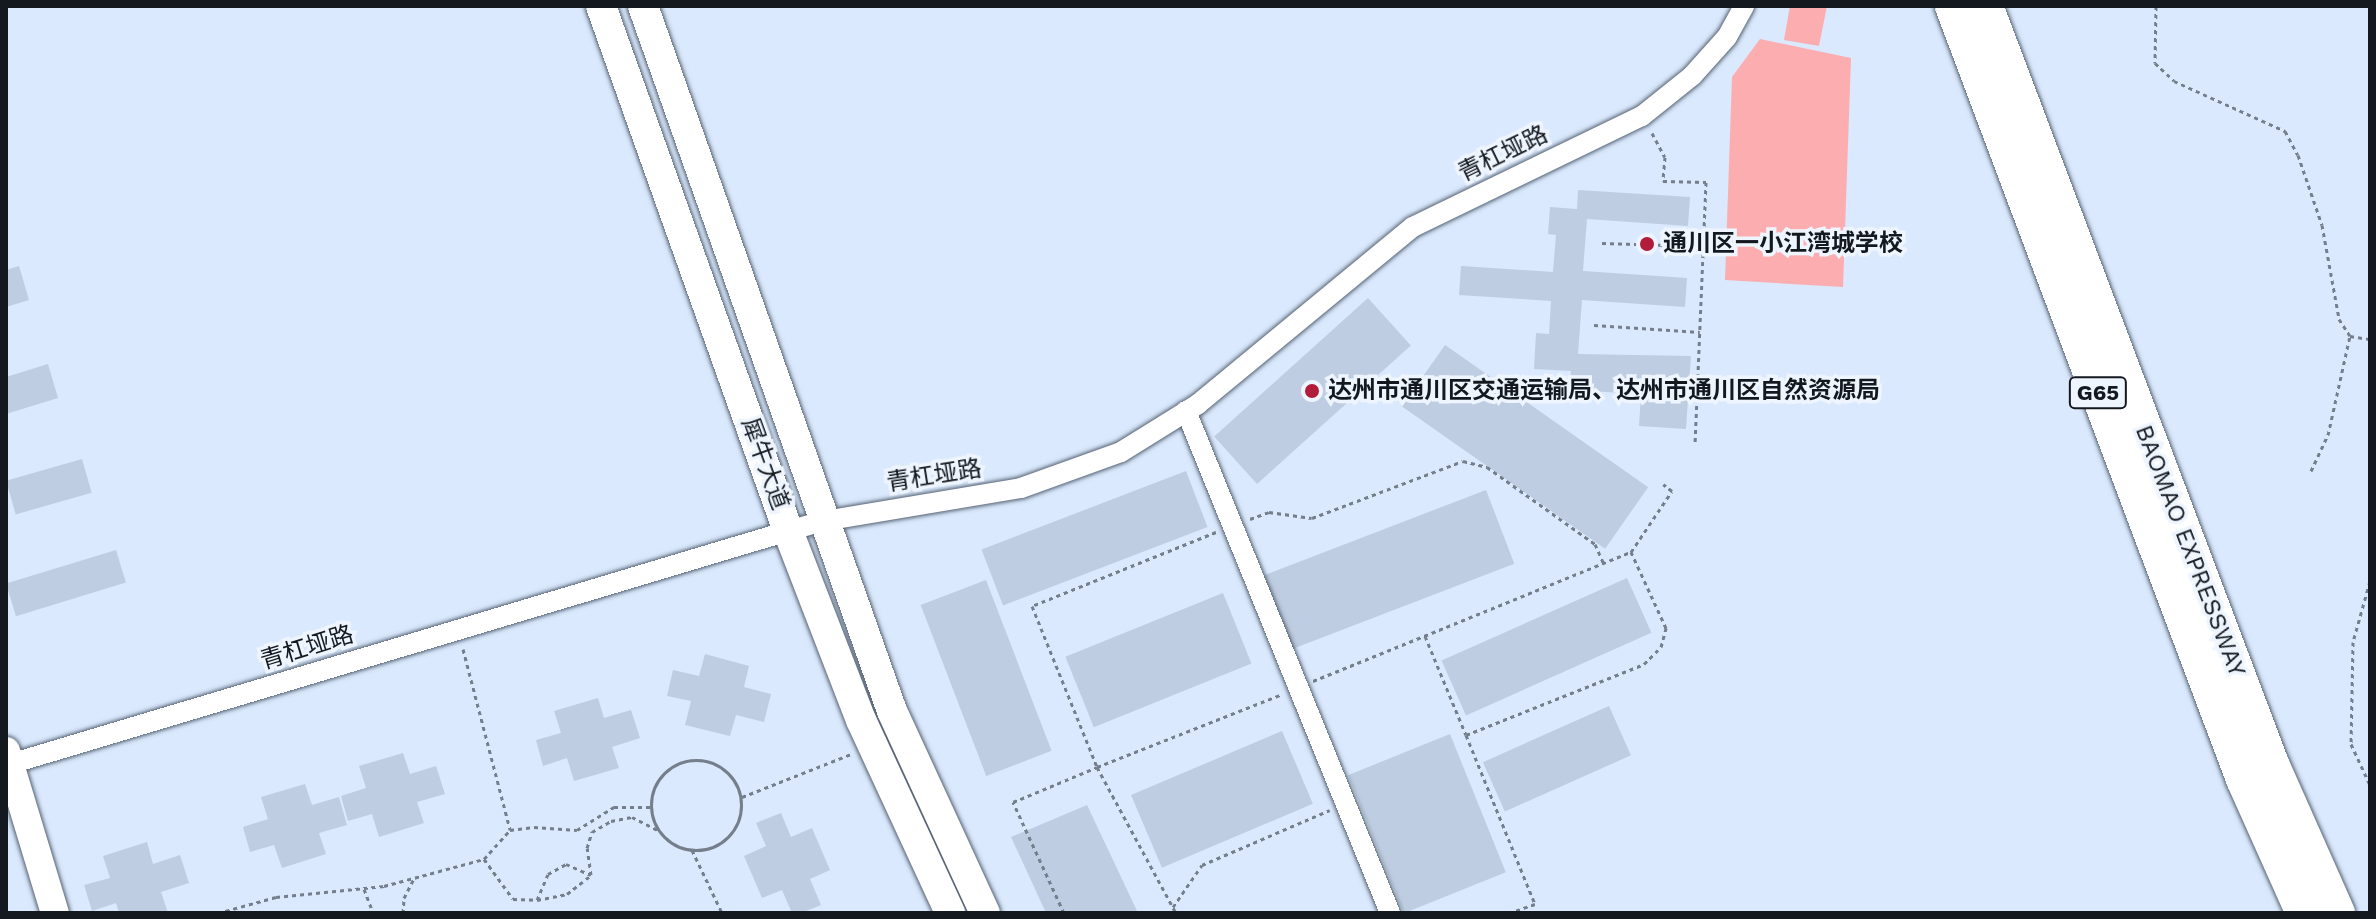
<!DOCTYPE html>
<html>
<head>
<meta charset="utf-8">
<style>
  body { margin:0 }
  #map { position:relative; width:2376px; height:919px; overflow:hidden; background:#dae9fd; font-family:"Work Sans","Noto Sans SC",sans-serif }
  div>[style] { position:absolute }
  .green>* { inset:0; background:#fcadb0 }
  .building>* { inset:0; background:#becde1; transform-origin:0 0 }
  .path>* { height:3px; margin-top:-1.5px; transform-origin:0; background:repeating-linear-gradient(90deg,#757f8c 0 4px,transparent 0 8px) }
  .path>.ring { margin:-1.5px; padding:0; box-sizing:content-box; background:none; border:3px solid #757f8c; border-radius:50% }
  .roads { filter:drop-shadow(0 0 2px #556273) drop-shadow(0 0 2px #556273) }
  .street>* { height:20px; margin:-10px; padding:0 10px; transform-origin:10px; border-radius:10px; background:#fff }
  .secondary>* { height:28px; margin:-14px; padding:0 14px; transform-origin:14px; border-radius:14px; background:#fff }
  .primary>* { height:30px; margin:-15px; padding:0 15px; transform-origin:15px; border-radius:15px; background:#fff }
  .highway>* { height:36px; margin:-18px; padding:0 18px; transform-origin:18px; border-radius:18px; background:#fff }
  .dots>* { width:22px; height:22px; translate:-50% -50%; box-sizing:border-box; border:4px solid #eff5fe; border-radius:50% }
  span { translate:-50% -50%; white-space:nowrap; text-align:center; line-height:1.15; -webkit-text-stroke:7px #eff5fe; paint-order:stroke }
  .shield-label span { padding:2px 6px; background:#eff5fe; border:2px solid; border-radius:6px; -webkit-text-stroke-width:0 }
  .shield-label { font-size:22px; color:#141920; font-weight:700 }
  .street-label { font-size:24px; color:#141920 }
  .poi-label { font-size:24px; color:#141920; font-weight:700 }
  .left { translate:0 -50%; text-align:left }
  .frame { position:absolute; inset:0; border:8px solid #141920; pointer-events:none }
</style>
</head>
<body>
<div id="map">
  <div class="green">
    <i style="clip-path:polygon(1790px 6px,1827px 6px,1819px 46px,1784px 40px)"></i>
    <i style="clip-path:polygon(1760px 39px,1851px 58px,1843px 287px,1725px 280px,1732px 77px)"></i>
  </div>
  <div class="building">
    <i style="clip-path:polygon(1578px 190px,1690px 197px,1688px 226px,1587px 219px,1583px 271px,1687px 278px,1685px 307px,1582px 300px,1578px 354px,1691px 356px,1686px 429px,1639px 426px,1641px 394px,1570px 390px,1571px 371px,1534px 369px,1536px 333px,1549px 334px,1551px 301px,1459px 295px,1461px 266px,1553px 272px,1556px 235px,1548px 234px,1550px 207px,1577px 209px)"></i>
    <i style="clip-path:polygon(19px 266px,29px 300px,6px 307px,6px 270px)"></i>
    <i style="left:1368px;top:298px;width:64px;height:207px;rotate:48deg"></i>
    <i style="left:1445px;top:345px;width:248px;height:75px;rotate:35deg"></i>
    <i style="clip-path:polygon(48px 364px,58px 398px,6px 414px,6px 377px)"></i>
    <i style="left:82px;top:459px;width:35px;height:79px;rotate:74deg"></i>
    <i style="left:1186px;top:471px;width:60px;height:219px;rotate:69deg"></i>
    <i style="left:1486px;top:490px;width:79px;height:240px;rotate:69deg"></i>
    <i style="left:116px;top:550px;width:34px;height:115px;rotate:73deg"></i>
    <i style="left:1627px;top:578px;width:60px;height:203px;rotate:66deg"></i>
    <i style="left:986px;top:580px;width:183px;height:70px;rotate:69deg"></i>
    <i style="left:1223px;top:593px;width:76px;height:170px;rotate:68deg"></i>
    <i style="clip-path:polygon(705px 654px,749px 666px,744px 687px,771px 694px,764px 722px,736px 715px,730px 736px,685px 725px,691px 701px,667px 696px,673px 670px,699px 676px)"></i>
    <i style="clip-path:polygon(598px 698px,604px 718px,631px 710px,640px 738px,612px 747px,619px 768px,574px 781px,567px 758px,543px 766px,536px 740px,561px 733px,554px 711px)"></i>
    <i style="left:1609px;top:706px;width:54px;height:138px;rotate:66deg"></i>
    <i style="left:1282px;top:731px;width:79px;height:164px;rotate:67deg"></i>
    <i style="left:1450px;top:734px;width:149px;height:110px;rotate:68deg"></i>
    <i style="clip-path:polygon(403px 753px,410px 774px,436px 766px,445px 794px,417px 802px,424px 823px,379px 837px,372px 814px,348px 821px,341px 796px,366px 788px,359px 766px)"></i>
    <i style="clip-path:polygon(305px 784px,312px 805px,339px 797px,347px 825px,319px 833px,326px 854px,282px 868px,274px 845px,250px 852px,243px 827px,268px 819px,261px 797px)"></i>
    <i style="clip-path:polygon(1087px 805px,1138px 913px,1046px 913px,1011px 837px)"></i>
    <i style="clip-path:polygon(781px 813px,791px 837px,812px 828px,830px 870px,810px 879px,821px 905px,801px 913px,792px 913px,782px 890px,762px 898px,744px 856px,766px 846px,756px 823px)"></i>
    <i style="clip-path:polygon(147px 842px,153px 864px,180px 855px,189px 883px,161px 892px,168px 913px,119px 913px,116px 903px,92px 911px,84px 885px,110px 878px,103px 856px)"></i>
  </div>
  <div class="path">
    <i style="left:2156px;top:6px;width:57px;rotate:91deg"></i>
    <i style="left:2155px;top:63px;width:26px;rotate:43deg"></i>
    <i style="left:2174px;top:81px;width:122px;rotate:24.2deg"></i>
    <i style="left:2285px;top:131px;width:27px;rotate:62deg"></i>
    <i style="left:2298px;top:155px;width:74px;rotate:71.1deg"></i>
    <i style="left:2322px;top:225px;width:96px;rotate:79.7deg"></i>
    <i style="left:2339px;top:319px;width:20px;rotate:57deg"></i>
    <i style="left:2350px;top:336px;width:20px;rotate:9deg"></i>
    <i style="left:1652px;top:133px;width:27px;rotate:62deg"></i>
    <i style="left:1665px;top:157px;width:24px;rotate:95deg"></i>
    <i style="left:1663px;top:181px;width:43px;rotate:1.3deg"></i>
    <i style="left:1706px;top:182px;width:262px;rotate:92.4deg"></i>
    <i style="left:1602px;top:243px;width:101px;rotate:1.7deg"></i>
    <i style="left:1594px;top:325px;width:106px;rotate:3.8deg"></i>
    <i style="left:2311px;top:471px;width:40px;rotate:-65deg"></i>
    <i style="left:2328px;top:435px;width:101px;rotate:-77.5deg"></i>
    <i style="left:1250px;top:519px;width:20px;rotate:-20deg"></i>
    <i style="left:1269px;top:512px;width:43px;rotate:7.9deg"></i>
    <i style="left:1312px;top:518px;width:161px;rotate:-20.7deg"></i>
    <i style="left:1463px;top:461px;width:25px;rotate:14deg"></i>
    <i style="left:1487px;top:467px;width:133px;rotate:35.5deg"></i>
    <i style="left:1595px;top:544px;width:22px;rotate:66deg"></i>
    <i style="left:1216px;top:532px;width:198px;rotate:158.1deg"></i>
    <i style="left:1032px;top:606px;width:174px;rotate:68deg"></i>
    <i style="left:1097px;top:767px;width:197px;rotate:-21.5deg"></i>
    <i style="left:2370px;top:581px;width:63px;rotate:105.6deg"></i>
    <i style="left:2353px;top:642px;width:102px;rotate:91.1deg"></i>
    <i style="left:2351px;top:744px;width:45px;rotate:65.1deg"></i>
    <i style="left:1425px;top:636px;width:107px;rotate:67.5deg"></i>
    <i style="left:1466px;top:735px;width:192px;rotate:-21.7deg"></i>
    <i style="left:1644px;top:664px;width:24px;rotate:-45deg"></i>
    <i style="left:1661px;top:647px;width:20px;rotate:-75deg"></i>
    <i style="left:1666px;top:628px;width:84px;rotate:-114.7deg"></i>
    <i style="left:463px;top:649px;width:187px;rotate:75.4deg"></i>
    <i style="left:1313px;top:681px;width:343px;rotate:-22.1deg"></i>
    <i style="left:1631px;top:552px;width:73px;rotate:-56.1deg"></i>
    <i style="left:1672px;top:491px;width:11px;rotate:-142deg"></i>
    <i style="left:1466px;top:735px;width:183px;rotate:67.8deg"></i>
    <i style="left:1535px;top:904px;width:28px;rotate:161deg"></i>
    <i class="ring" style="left:651px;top:760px;width:87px;height:87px"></i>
    <i style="left:742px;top:797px;width:117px;rotate:-21.5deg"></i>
    <i style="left:692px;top:850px;width:70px;rotate:64.5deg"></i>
    <i style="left:484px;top:859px;width:49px;rotate:54.1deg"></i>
    <i style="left:513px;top:899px;width:24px;rotate:2deg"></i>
    <i style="left:537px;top:900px;width:31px;rotate:-11deg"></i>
    <i style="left:567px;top:894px;width:31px;rotate:-38deg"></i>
    <i style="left:591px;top:875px;width:27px;rotate:-98deg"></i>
    <i style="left:587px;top:848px;width:17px;rotate:-73deg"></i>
    <i style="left:592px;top:832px;width:22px;rotate:-30deg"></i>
    <i style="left:611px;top:821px;width:21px;rotate:-11deg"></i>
    <i style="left:632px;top:817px;width:29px;rotate:27deg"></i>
    <i style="left:364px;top:889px;width:26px;rotate:69deg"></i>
    <i style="left:537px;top:900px;width:28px;rotate:-67deg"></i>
    <i style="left:548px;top:874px;width:21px;rotate:-29deg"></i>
    <i style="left:566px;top:864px;width:27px;rotate:24deg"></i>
    <i style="left:1173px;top:907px;width:51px;rotate:-55.4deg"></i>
    <i style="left:1202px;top:865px;width:139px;rotate:-23.3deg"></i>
    <i style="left:218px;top:913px;width:60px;rotate:-15.4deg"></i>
    <i style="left:276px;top:897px;width:109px;rotate:-5.8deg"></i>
    <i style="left:384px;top:886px;width:104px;rotate:-15.1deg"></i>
    <i style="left:484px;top:859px;width:39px;rotate:-48deg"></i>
    <i style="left:510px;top:830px;width:24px;rotate:-7deg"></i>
    <i style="left:534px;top:827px;width:43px;rotate:4deg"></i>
    <i style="left:577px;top:830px;width:44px;rotate:-31.9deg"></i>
    <i style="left:614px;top:807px;width:37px"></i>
    <i style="left:403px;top:913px;width:15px;rotate:-86deg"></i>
    <i style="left:404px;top:898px;width:22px;rotate:-63deg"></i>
    <i style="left:1064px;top:913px;width:122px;rotate:-114.7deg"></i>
    <i style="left:1013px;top:802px;width:91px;rotate:-22.6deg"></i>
    <i style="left:1097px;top:767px;width:166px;rotate:61.6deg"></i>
  </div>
  <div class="roads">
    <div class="street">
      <i style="left:1186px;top:411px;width:542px;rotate:67.88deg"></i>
      <i style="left:10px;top:764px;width:812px;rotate:-16.67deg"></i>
      <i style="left:788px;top:531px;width:37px;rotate:-16deg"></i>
      <i style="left:824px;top:521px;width:200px;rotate:-9.5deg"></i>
      <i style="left:1021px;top:488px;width:106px;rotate:-19.8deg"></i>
      <i style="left:1121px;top:452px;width:91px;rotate:-31.9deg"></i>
      <i style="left:1198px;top:404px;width:278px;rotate:-39.5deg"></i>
      <i style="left:1413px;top:227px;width:254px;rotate:-25.9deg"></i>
      <i style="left:1642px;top:116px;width:64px;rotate:-38.7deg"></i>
      <i style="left:1692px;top:76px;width:52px;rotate:-48.1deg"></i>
      <i style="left:1727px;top:37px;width:35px;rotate:-61deg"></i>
    </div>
    <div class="secondary">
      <i style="left:6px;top:751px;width:169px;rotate:73.2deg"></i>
    </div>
    <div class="primary">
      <i style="left:601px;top:6px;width:557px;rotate:70.39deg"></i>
      <i style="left:788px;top:531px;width:203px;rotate:68.9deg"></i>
      <i style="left:861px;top:720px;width:213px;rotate:65.2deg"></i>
      <i style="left:643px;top:6px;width:748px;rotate:70.55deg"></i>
      <i style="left:892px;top:711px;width:222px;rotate:65.3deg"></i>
    </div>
    <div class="highway">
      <i style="left:1953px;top:6px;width:826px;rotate:69.37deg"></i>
      <i style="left:2244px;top:779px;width:147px;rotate:65.9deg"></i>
      <i style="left:1985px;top:6px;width:810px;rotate:69.33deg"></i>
      <i style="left:2271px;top:764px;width:163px;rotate:66.1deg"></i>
    </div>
  </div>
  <div class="dots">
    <i style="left:1647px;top:244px;background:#b01c3a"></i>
    <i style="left:1312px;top:391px;background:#b01c3a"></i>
  </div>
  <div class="shield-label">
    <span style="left:2098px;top:393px">G65</span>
  </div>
  <div class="street-label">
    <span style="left:1503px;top:154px;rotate:-26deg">青杠垭路</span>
    <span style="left:765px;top:464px;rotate:70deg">犀牛大道</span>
    <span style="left:934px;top:476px;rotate:-9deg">青杠垭路</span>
    <span style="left:2190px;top:551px;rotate:69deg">BAOMAO EXPRESSWAY</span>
    <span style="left:307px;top:648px;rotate:-17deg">青杠垭路</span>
  </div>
  <div class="poi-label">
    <span class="left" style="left:1663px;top:244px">通川区一小江湾城学校</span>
    <span class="left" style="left:1328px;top:391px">达州市通川区交通运输局、达州市通川区自然资源局</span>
  </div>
  <div class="frame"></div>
</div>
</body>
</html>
